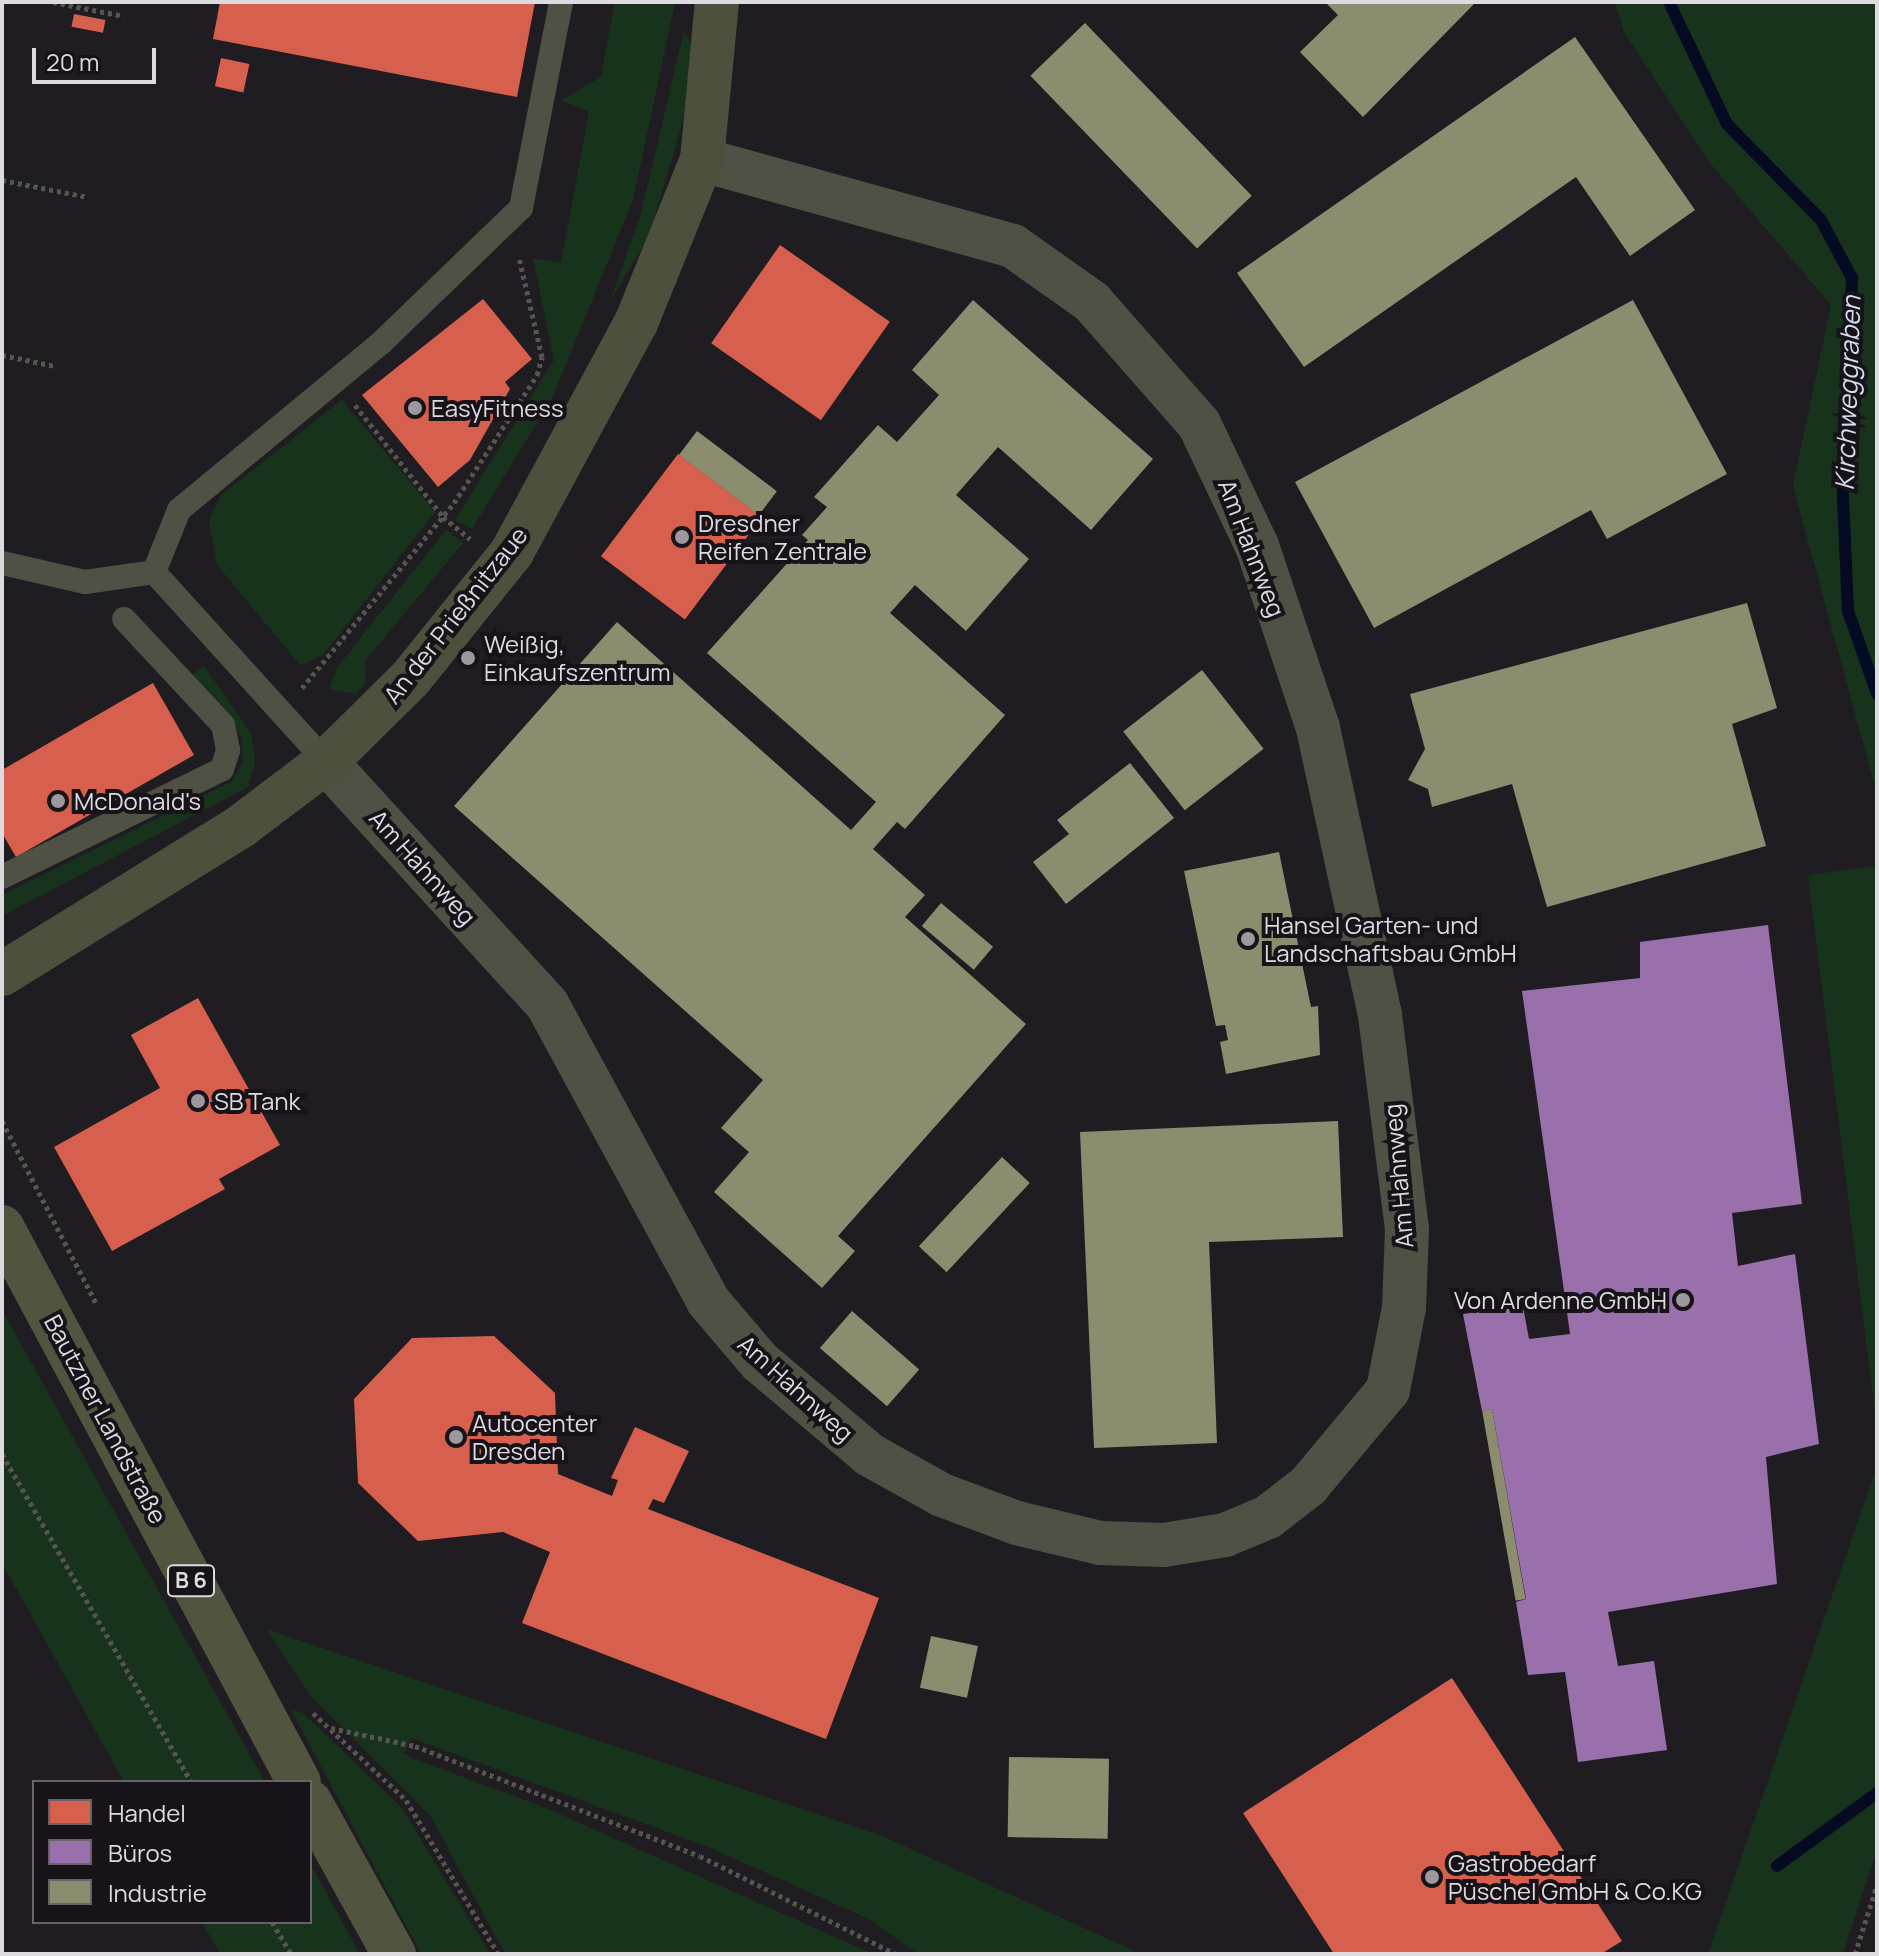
<!DOCTYPE html>
<html>
<head>
<meta charset="utf-8">
<style>
  body { margin:0 }
  #map { position:relative; width:1879px; height:1956px; overflow:hidden; background:#201d22; font-family:Manrope,sans-serif }
  div>[style] { position:absolute }
  .green>* { inset:0; background:#18331c }
  .shops>* { inset:0; background:#d6604d; transform-origin:0 0 }
  .offices>* { inset:0; background:#9970ab }
  .industry>* { inset:0; background:#8c8c6e; transform-origin:0 0 }
  .stream>* { height:12px; margin:-6px; padding:0 6px; transform-origin:6px; border-radius:6px; background:#030a22 }
  .path>* { height:5px; margin-top:-2.5px; transform-origin:0; background:repeating-linear-gradient(90deg,#56564f 0 4px,transparent 0 8px) }
  .lane>* { height:24px; margin:-12px; padding:0 12px; transform-origin:12px; border-radius:12px; background:#4f5145 }
  .street>* { height:44px; margin:-22px; padding:0 22px; transform-origin:22px; border-radius:22px; background:#4f5145 }
  .secondary>* { height:44px; margin:-22px; padding:0 22px; transform-origin:22px; border-radius:22px; background:#4e503e }
  .primary>* { height:44px; margin:-22px; padding:0 22px; transform-origin:22px; border-radius:22px; background:#51543f }
  .dots>* { width:22px; height:22px; translate:-50% -50%; box-sizing:border-box; border:4px solid #171319; border-radius:50% }
  span { translate:-50% -50%; white-space:nowrap; text-align:center; line-height:1.15; -webkit-text-stroke:8px #171319; paint-order:stroke }
  .shield-label span { padding:2px 6px; background:#171319; border:2px solid; border-radius:6px; -webkit-text-stroke-width:0 }
  .shield-label { font-size:22px; color:#dedbe0; font-weight:700 }
  .poi-label { font-size:24px; color:#dedbe0 }
  .left { translate:0 -50%; text-align:left }
  .right { translate:-100% -50%; text-align:right }
  .street-label { font-size:24px; color:#dedbe0 }
  .water-label { font-size:26px; color:#d2deef; font-style:italic }
  .frame { position:absolute; inset:0; border:4px solid #dedbe0; pointer-events:none }
  .legend { position:absolute; left:32px; top:1780px; width:280px; height:144px; box-sizing:border-box; background:#171319; border:2px solid #676369; margin:0; padding:10px 14px; list-style:none; font-size:24px; color:#dedbe0 }
  .legend li { display:flex; align-items:center; gap:16px; height:40px }
  .legend b { width:40px; border:2px solid #676369 }
  .scale { position:absolute; left:32px; top:48px; width:124px; height:36px; box-sizing:border-box; border:4px solid #dedbe0; border-top:0; padding-left:10px; font-size:24px; line-height:28px; white-space:nowrap; color:#dedbe0; -webkit-text-stroke:6px #171319; paint-order:stroke }
</style>
</head>
<body>
<div id="map">
  <div class="green">
    <i style="clip-path:polygon(615px 2px,675px 2px,633px 200px,553px 396px,472px 529px,455px 520px,554px 360px,533px 258px,561px 263px,589px 112px,561px 100px,601px 77px)"></i>
    <i style="clip-path:polygon(1615px 2px,1877px 2px,1877px 794px,1793px 486px,1831px 305px,1710px 163px,1624px 32px)"></i>
    <i style="clip-path:polygon(684px 31px,697px 54px,679px 135px,649px 236px,610px 301px,641px 214px)"></i>
    <i style="clip-path:polygon(342px 400px,435px 512px,322px 656px,300px 665px,217px 565px,209px 520px,221px 495px)"></i>
    <i style="clip-path:polygon(446px 530px,463px 543px,365px 661px,366px 683px,355px 694px,329px 689px,336px 669px)"></i>
    <i style="clip-path:polygon(204px 666px,251px 733px,255px 763px,248px 787px,2px 916px,2px 895px,231px 782px,243px 763px,242px 737px,192px 675px)"></i>
    <i style="clip-path:polygon(1877px 866px,1877px 1429px,1808px 875px)"></i>
    <i style="clip-path:polygon(2px 1310px,265px 1782px,124px 1782px,2px 1563px)"></i>
    <i style="clip-path:polygon(1877px 1466px,1877px 1849px,1843px 1954px,1708px 1954px)"></i>
    <i style="clip-path:polygon(266px 1629px,882px 1836px,1141px 1954px,918px 1954px,869px 1919px,706px 1846px,411px 1738px,404px 1753px,414px 1759px,544px 1807px,873px 1954px,505px 1954px,430px 1815px,310px 1695px)"></i>
    <i style="clip-path:polygon(291px 1710px,303px 1713px,402px 1808px,490px 1954px,421px 1954px)"></i>
    <i style="clip-path:polygon(310px 1863px,360px 1954px,220px 1954px,202px 1922px,310px 1922px)"></i>
  </div>
  <div class="shops">
    <i style="clip-path:polygon(220px 2px,535px 2px,517px 97px,213px 39px)"></i>
    <i style="left:74px;top:14px;width:32px;height:13px;rotate:11deg"></i>
    <i style="left:221px;top:58px;width:29px;height:29px;rotate:12deg"></i>
    <i style="left:780px;top:245px;width:134px;height:120px;rotate:35deg"></i>
    <i style="clip-path:polygon(483px 299px,532px 359px,505px 382px,510px 389px,470px 460px,438px 487px,362px 395px)"></i>
    <i style="left:678px;top:454px;width:105px;height:128px;rotate:37deg"></i>
    <i style="clip-path:polygon(153px 683px,194px 755px,16px 857px,2px 833px,2px 770px)"></i>
    <i style="clip-path:polygon(198px 998px,280px 1145px,219px 1179px,225px 1189px,112px 1251px,54px 1147px,160px 1088px,131px 1035px)"></i>
    <i style="clip-path:polygon(494px 1336px,555px 1393px,558px 1474px,612px 1496px,618px 1480px,611px 1478px,635px 1427px,689px 1451px,664px 1503px,653px 1499px,648px 1509px,879px 1598px,826px 1739px,522px 1623px,550px 1552px,503px 1532px,418px 1541px,358px 1483px,354px 1399px,412px 1338px)"></i>
    <i style="clip-path:polygon(1452px 1678px,1622px 1941px,1601px 1954px,1334px 1954px,1243px 1813px)"></i>
  </div>
  <div class="offices">
    <i style="clip-path:polygon(1768px 925px,1802px 1204px,1732px 1213px,1738px 1266px,1795px 1254px,1819px 1444px,1766px 1457px,1777px 1584px,1608px 1612px,1618px 1666px,1654px 1661px,1667px 1750px,1578px 1762px,1565px 1672px,1528px 1675px,1516px 1602px,1526px 1599px,1492px 1409px,1482px 1411px,1463px 1314px,1523px 1307px,1529px 1339px,1570px 1334px,1522px 991px,1640px 978px,1640px 942px)"></i>
  </div>
  <div class="industry">
    <i style="clip-path:polygon(1325px 2px,1476px 2px,1363px 117px,1300px 52px,1338px 15px)"></i>
    <i style="left:1085px;top:23px;width:240px;height:76px;rotate:46deg"></i>
    <i style="clip-path:polygon(1575px 37px,1695px 210px,1630px 256px,1576px 177px,1304px 367px,1237px 273px)"></i>
    <i style="clip-path:polygon(973px 300px,1153px 459px,1091px 530px,998px 447px,956px 495px,1029px 559px,966px 631px,915px 585px,890px 613px,1005px 715px,905px 829px,897px 822px,873px 849px,925px 895px,905px 917px,1026px 1024px,838px 1236px,855px 1251px,822px 1288px,714px 1192px,749px 1152px,721px 1128px,763px 1080px,454px 806px,617px 622px,851px 830px,876px 802px,707px 653px,808px 540px,802px 535px,827px 507px,814px 497px,878px 425px,897px 442px,939px 395px,912px 370px)"></i>
    <i style="clip-path:polygon(1633px 300px,1727px 474px,1607px 539px,1591px 510px,1374px 628px,1295px 482px)"></i>
    <i style="left:697px;top:431px;width:100px;height:30px;rotate:37deg"></i>
    <i style="clip-path:polygon(1747px 603px,1777px 708px,1732px 724px,1766px 846px,1547px 907px,1512px 784px,1432px 807px,1428px 789px,1408px 780px,1425px 749px,1410px 694px)"></i>
    <i style="left:1202px;top:670px;width:100px;height:100px;rotate:52deg"></i>
    <i style="clip-path:polygon(1130px 763px,1174px 818px,1066px 904px,1033px 862px,1069px 834px,1057px 820px)"></i>
    <i style="clip-path:polygon(1279px 852px,1311px 1007px,1318px 1006px,1320px 1055px,1226px 1074px,1220px 1042px,1228px 1040px,1225px 1025px,1216px 1026px,1184px 871px)"></i>
    <i style="left:941px;top:903px;width:68px;height:30px;rotate:40deg"></i>
    <i style="clip-path:polygon(1338px 1121px,1343px 1237px,1209px 1242px,1217px 1443px,1094px 1448px,1080px 1132px)"></i>
    <i style="left:1002px;top:1157px;width:38px;height:122px;rotate:43deg"></i>
    <i style="left:852px;top:1311px;width:89px;height:49px;rotate:41deg"></i>
    <i style="left:1492px;top:1409px;width:193px;height:10px;rotate:80deg"></i>
    <i style="left:931px;top:1636px;width:48px;height:53px;rotate:12deg"></i>
    <i style="left:1009px;top:1757px;width:100px;height:80px;rotate:1deg"></i>
  </div>
  <div class="stream">
    <i style="left:1669px;top:2px;width:135px;rotate:64.6deg"></i>
    <i style="left:1727px;top:124px;width:134px;rotate:45.6deg"></i>
    <i style="left:1821px;top:220px;width:66px;rotate:61.9deg"></i>
    <i style="left:1852px;top:278px;width:219px;rotate:92.4deg"></i>
    <i style="left:1843px;top:497px;width:114px;rotate:87.5deg"></i>
    <i style="left:1848px;top:611px;width:88px;rotate:70.7deg"></i>
    <i style="left:1777px;top:1866px;width:124px;rotate:-36.1deg"></i>
  </div>
  <div class="path">
    <i style="left:53px;top:2px;width:72px;rotate:11.2deg"></i>
    <i style="left:2px;top:180px;width:88px;rotate:11.2deg"></i>
    <i style="left:2px;top:355px;width:54px;rotate:11.7deg"></i>
    <i style="left:355px;top:405px;width:142px;rotate:51.8deg"></i>
    <i style="left:443px;top:517px;width:35px;rotate:39deg"></i>
    <i style="left:302px;top:688px;width:239px;rotate:-50.6deg"></i>
    <i style="left:454px;top:503px;width:153px;rotate:-57deg"></i>
    <i style="left:537px;top:375px;width:19px;rotate:-74deg"></i>
    <i style="left:542px;top:357px;width:103px;rotate:-103deg"></i>
    <i style="left:2px;top:1121px;width:205px;rotate:62.7deg"></i>
    <i style="left:2px;top:1454px;width:379px;rotate:60deg"></i>
    <i style="left:313px;top:1713px;width:127px;rotate:43.1deg"></i>
    <i style="left:406px;top:1800px;width:179px;rotate:59.1deg"></i>
    <i style="left:331px;top:1728px;width:86px;rotate:12.1deg"></i>
    <i style="left:415px;top:1746px;width:305px;rotate:21.1deg"></i>
    <i style="left:700px;top:1856px;width:219px;rotate:26.6deg"></i>
    <i style="left:272px;top:1922px;width:37px;rotate:59deg"></i>
    <i style="left:1855px;top:1954px;width:72px;rotate:-72.3deg"></i>
  </div>
  <div class="lane">
    <i style="left:2px;top:563px;width:85px;rotate:12.9deg"></i>
    <i style="left:85px;top:582px;width:70px;rotate:-8.2deg"></i>
    <i style="left:154px;top:572px;width:67px;rotate:-68deg"></i>
    <i style="left:179px;top:510px;width:264px;rotate:-39.6deg"></i>
    <i style="left:382px;top:342px;width:193px;rotate:-44deg"></i>
    <i style="left:521px;top:208px;width:210px;rotate:-79deg"></i>
    <i style="left:154px;top:572px;width:256px;rotate:47.8deg"></i>
    <i style="left:2px;top:877px;width:245px;rotate:-26.1deg"></i>
    <i style="left:222px;top:769px;width:20px;rotate:-72deg"></i>
    <i style="left:228px;top:750px;width:25px;rotate:-101deg"></i>
    <i style="left:223px;top:725px;width:145px;rotate:-133deg"></i>
  </div>
  <div class="street">
    <i style="left:326px;top:762px;width:328px;rotate:47.6deg"></i>
    <i style="left:547px;top:1004px;width:338px;rotate:61.5deg"></i>
    <i style="left:708px;top:1301px;width:80px;rotate:49.6deg"></i>
    <i style="left:760px;top:1362px;width:144px;rotate:40.2deg"></i>
    <i style="left:870px;top:1455px;width:82px;rotate:29.1deg"></i>
    <i style="left:942px;top:1495px;width:80px;rotate:20.5deg"></i>
    <i style="left:1017px;top:1523px;width:85px;rotate:13.5deg"></i>
    <i style="left:1100px;top:1543px;width:64px;rotate:1.8deg"></i>
    <i style="left:1164px;top:1545px;width:62px;rotate:-9.3deg"></i>
    <i style="left:1225px;top:1535px;width:47px;rotate:-22.7deg"></i>
    <i style="left:1268px;top:1517px;width:51px;rotate:-37.8deg"></i>
    <i style="left:1308px;top:1486px;width:125px;rotate:-50.2deg"></i>
    <i style="left:1388px;top:1390px;width:84px;rotate:-79deg"></i>
    <i style="left:1404px;top:1308px;width:79px;rotate:-87.8deg"></i>
    <i style="left:1407px;top:1229px;width:216px;rotate:-97.2deg"></i>
    <i style="left:1380px;top:1015px;width:294px;rotate:-102.2deg"></i>
    <i style="left:1318px;top:728px;width:192px;rotate:-108.5deg"></i>
    <i style="left:1257px;top:546px;width:135px;rotate:-115.4deg"></i>
    <i style="left:1199px;top:424px;width:162px;rotate:-131.3deg"></i>
    <i style="left:1092px;top:302px;width:97px;rotate:-144.7deg"></i>
    <i style="left:1013px;top:246px;width:323px;rotate:-164.5deg"></i>
  </div>
  <div class="secondary">
    <i style="left:2px;top:974px;width:280px;rotate:-31.7deg"></i>
    <i style="left:240px;top:827px;width:108px;rotate:-37.1deg"></i>
    <i style="left:326px;top:762px;width:118px;rotate:-44.7deg"></i>
    <i style="left:410px;top:679px;width:163px;rotate:-51.2deg"></i>
    <i style="left:512px;top:552px;width:260px;rotate:-61.6deg"></i>
    <i style="left:636px;top:323px;width:176px;rotate:-68deg"></i>
    <i style="left:702px;top:160px;width:159px;rotate:-84.6deg"></i>
  </div>
  <div class="primary">
    <i style="left:2px;top:1227px;width:629px;rotate:61.85deg"></i>
    <i style="left:310px;top:1802px;width:174px;rotate:61.1deg"></i>
  </div>
  <div class="dots">
    <i style="left:415px;top:408px;background:#9c989e"></i>
    <i style="left:682px;top:537px;background:#9c989e"></i>
    <i style="left:468px;top:658px;background:#9c989e"></i>
    <i style="left:58px;top:801px;background:#9c989e"></i>
    <i style="left:1248px;top:939px;background:#9c989e"></i>
    <i style="left:198px;top:1101px;background:#9c989e"></i>
    <i style="left:1683px;top:1300px;background:#9c989e"></i>
    <i style="left:456px;top:1437px;background:#9c989e"></i>
    <i style="left:1432px;top:1877px;background:#9c989e"></i>
  </div>
  <div class="shield-label">
    <span style="left:191px;top:1581px">B 6</span>
  </div>
  <div class="poi-label">
    <span class="left" style="left:431px;top:408px">EasyFitness</span>
    <span class="left" style="left:698px;top:537px">Dresdner<br>Reifen Zentrale</span>
    <span class="left" style="left:484px;top:658px">Weißig,<br>Einkaufszentrum</span>
    <span class="left" style="left:74px;top:801px">McDonald's</span>
    <span class="left" style="left:1264px;top:939px">Hansel Garten- und<br>Landschaftsbau GmbH</span>
    <span class="left" style="left:214px;top:1101px">SB Tank</span>
    <span class="right" style="left:1667px;top:1300px">Von Ardenne GmbH</span>
    <span class="left" style="left:472px;top:1437px">Autocenter<br>Dresden</span>
    <span class="left" style="left:1448px;top:1877px">Gastrobedarf<br>Püschel GmbH &amp; Co.KG</span>
  </div>
  <div class="street-label">
    <span style="left:1252px;top:548px;rotate:69deg">Am Hahnweg</span>
    <span style="left:455px;top:615px;rotate:-52deg">An der Prießnitzaue</span>
    <span style="left:423px;top:867px;rotate:48deg">Am Hahnweg</span>
    <span style="left:1398px;top:1176px;rotate:-95deg">Am Hahnweg</span>
    <span style="left:796px;top:1388px;rotate:42deg">Am Hahnweg</span>
    <span style="left:106px;top:1419px;rotate:62deg">Bautzner Landstraße</span>
  </div>
  <div class="water-label">
    <span style="left:1848px;top:393px;rotate:-88deg">Kirchweggraben</span>
  </div>
  <div class="frame"></div>
  <ul class="legend">
  <li><b style="height:22px;background:#d6604d"></b>Handel</li>
  <li><b style="height:22px;background:#9970ab"></b>Büros</li>
  <li><b style="height:22px;background:#8c8c6e"></b>Industrie</li>
  </ul>
  <div class="scale">20 m</div>
</div>
</body>
</html>
